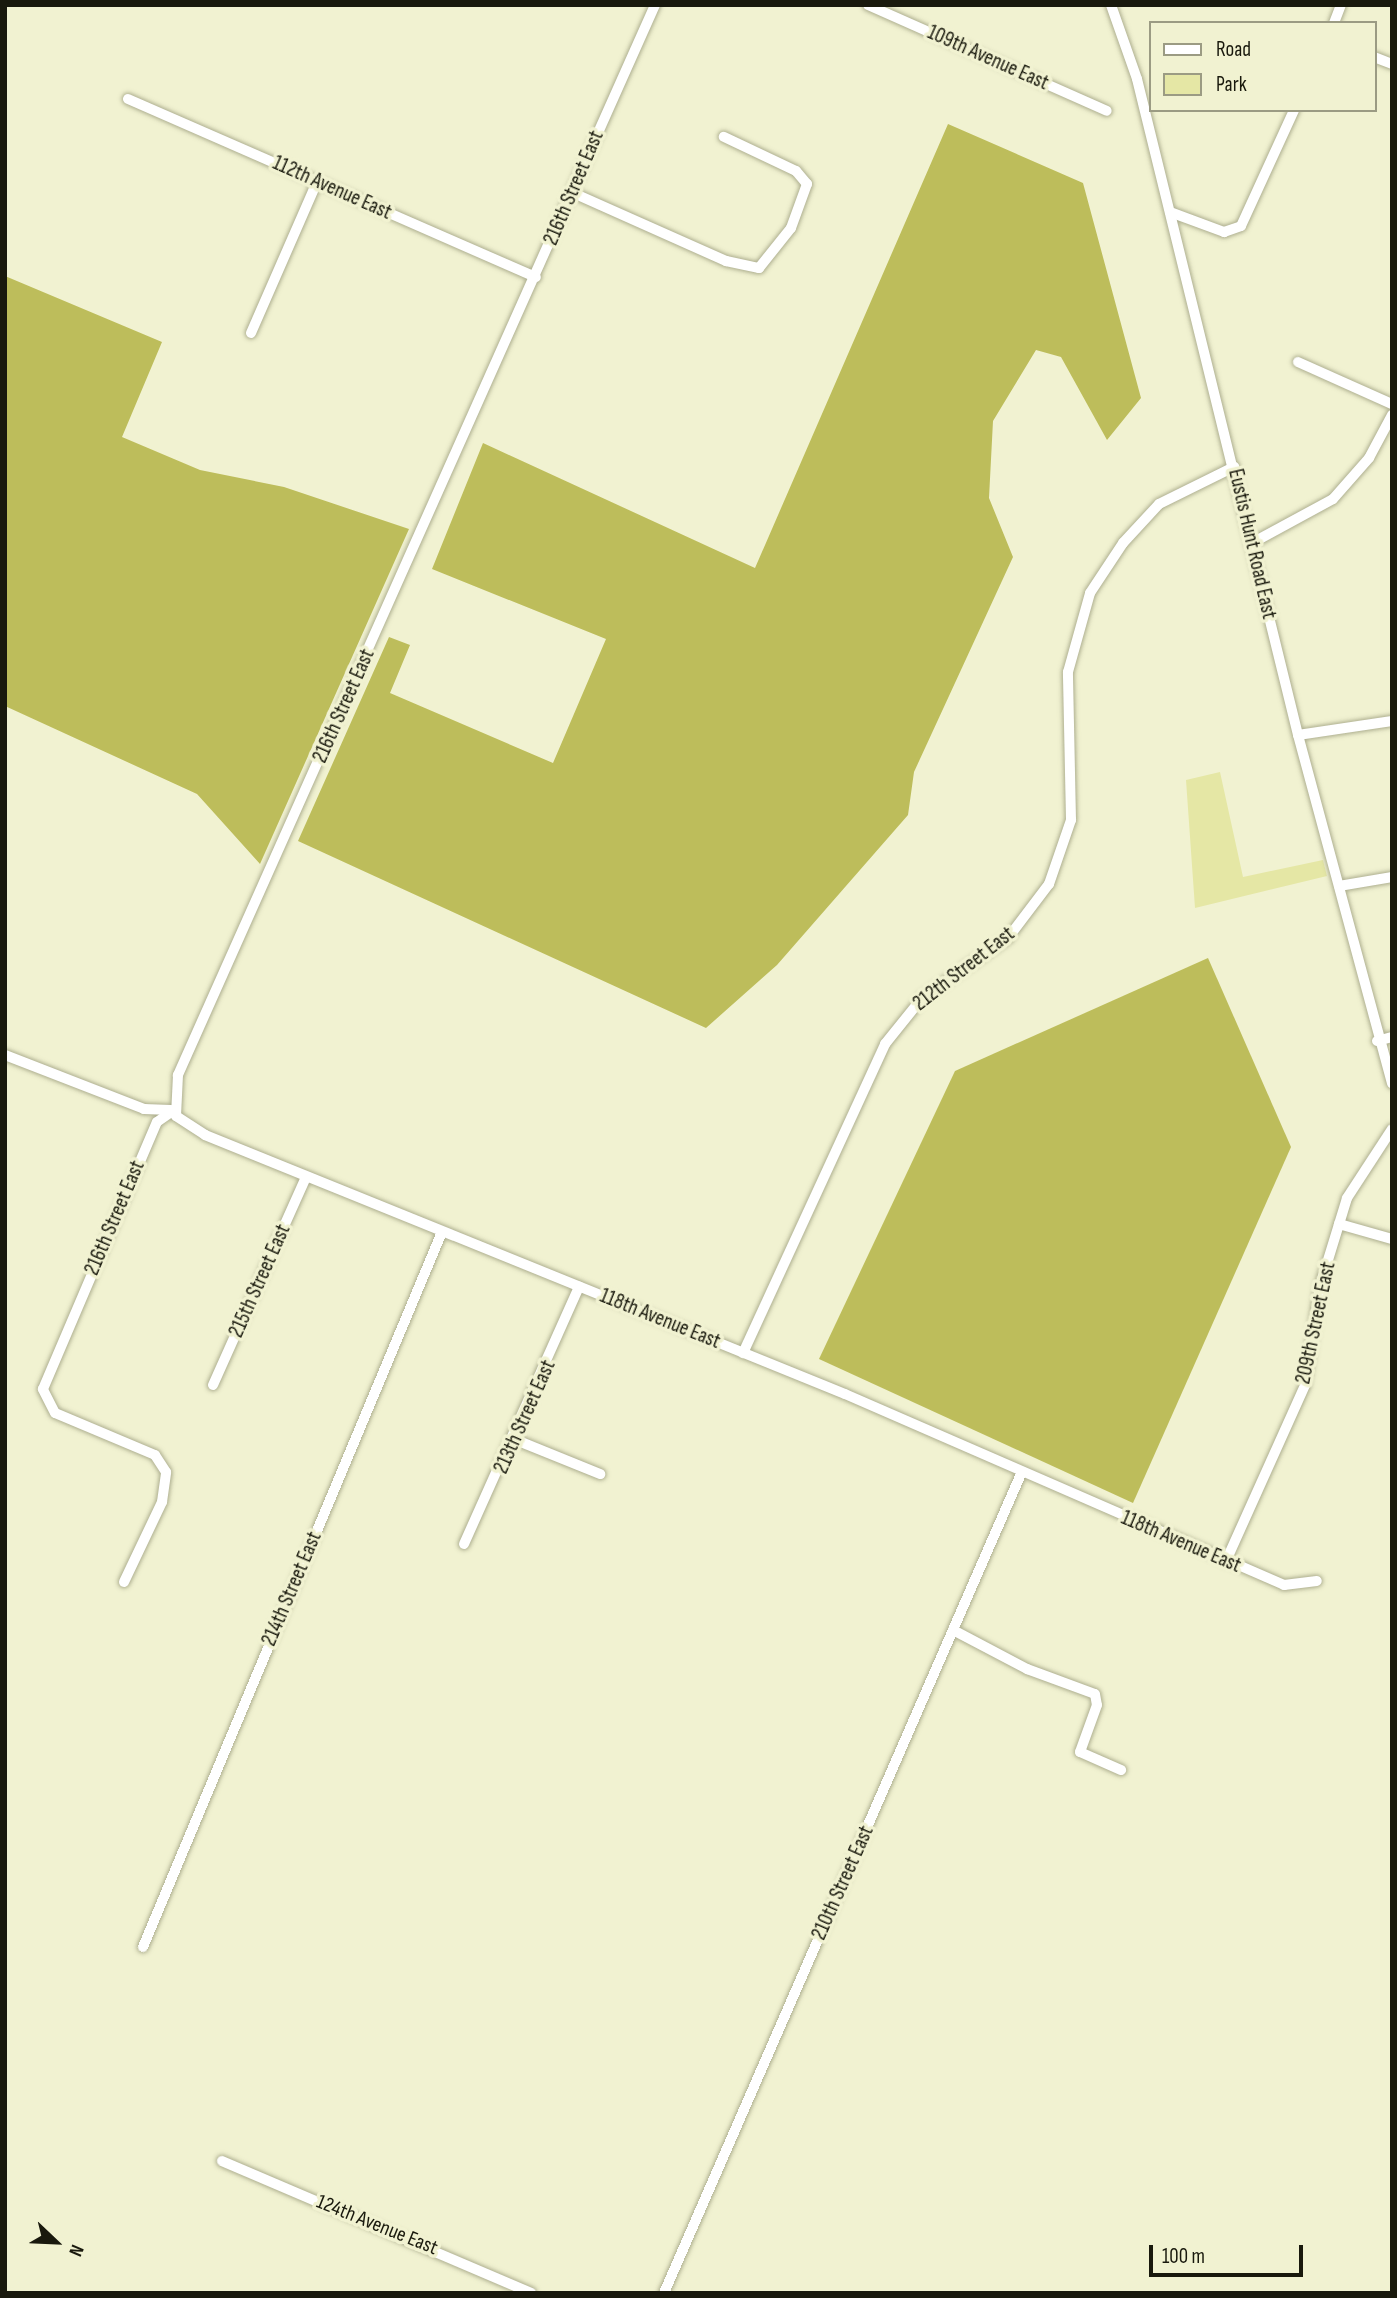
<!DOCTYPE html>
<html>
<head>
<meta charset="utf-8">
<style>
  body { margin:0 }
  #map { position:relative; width:1397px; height:2298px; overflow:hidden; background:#f1f2d1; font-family:"Sofia Sans Condensed",sans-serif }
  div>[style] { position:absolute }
  .green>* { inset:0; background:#e5e7a5 }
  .forest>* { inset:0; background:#bdbd5b }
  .roads { filter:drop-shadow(0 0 2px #aeaf90) drop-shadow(0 0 2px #aeaf90) }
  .minor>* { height:10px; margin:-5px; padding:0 5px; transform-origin:5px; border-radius:5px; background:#fff }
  span { translate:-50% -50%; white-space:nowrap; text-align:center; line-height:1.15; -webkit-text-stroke:7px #f1f2d1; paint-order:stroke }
  .street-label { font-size:21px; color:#19190d }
  .frame { position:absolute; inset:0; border:7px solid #19190d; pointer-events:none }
  .legend { position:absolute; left:1149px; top:21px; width:228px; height:91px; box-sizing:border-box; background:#f1f2d1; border:2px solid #9b9b83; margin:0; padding:9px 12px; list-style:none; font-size:21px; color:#19190d }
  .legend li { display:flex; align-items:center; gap:14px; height:35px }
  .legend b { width:35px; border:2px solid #9b9b83 }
  .north { position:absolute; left:21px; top:2207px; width:70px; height:70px; -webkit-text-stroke:5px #f1f2d1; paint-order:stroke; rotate:113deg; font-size:19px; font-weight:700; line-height:28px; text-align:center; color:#19190d }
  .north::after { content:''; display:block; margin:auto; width:24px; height:32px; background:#19190d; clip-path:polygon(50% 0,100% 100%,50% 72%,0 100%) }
  .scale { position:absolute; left:1149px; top:2245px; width:154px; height:32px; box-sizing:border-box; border:4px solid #19190d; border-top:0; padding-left:9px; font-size:21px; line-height:24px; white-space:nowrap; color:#19190d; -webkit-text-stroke:5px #f1f2d1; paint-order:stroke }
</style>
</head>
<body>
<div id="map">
  <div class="green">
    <i style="clip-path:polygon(1220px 772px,1243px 877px,1323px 860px,1327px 876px,1195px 908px,1186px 780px)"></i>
  </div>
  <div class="forest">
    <i style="clip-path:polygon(948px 124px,1083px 183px,1141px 398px,1107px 440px,1061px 357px,1036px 350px,993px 421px,989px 498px,1013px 557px,914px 772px,908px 815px,777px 965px,706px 1028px,298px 841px,389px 637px,410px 645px,390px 693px,553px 763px,606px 639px,432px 569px,483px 443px,755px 568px)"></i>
    <i style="clip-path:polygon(5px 276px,162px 342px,122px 437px,200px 470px,284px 487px,409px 529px,260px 864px,197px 794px,5px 706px)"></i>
    <i style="clip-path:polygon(1208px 958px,1291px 1147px,1133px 1503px,819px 1359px,955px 1071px)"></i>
  </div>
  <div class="roads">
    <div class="minor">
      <i style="left:655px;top:5px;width:1172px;rotate:114.03deg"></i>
      <i style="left:178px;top:1075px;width:41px;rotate:92.8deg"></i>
      <i style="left:176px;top:1116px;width:35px;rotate:33deg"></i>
      <i style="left:205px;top:1135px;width:690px;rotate:22.03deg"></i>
      <i style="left:845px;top:1394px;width:479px;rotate:23.5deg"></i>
      <i style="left:1284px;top:1585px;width:33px;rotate:-7deg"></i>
      <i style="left:868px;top:5px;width:261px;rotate:23.9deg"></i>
      <i style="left:1111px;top:5px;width:78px;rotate:70.6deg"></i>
      <i style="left:1137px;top:79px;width:675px;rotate:76.21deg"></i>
      <i style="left:1298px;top:735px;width:361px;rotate:74.9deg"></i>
      <i style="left:1334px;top:23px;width:19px;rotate:-69deg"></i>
      <i style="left:1374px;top:57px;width:19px;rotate:21deg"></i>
      <i style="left:128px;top:99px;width:445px;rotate:23.6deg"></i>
      <i style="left:571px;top:192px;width:170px;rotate:24deg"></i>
      <i style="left:726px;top:261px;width:34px;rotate:12deg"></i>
      <i style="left:759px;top:268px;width:51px;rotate:-51.3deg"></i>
      <i style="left:791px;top:228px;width:47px;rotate:-70deg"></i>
      <i style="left:807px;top:184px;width:17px;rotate:-130deg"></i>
      <i style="left:796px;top:171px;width:80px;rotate:-154.7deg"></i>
      <i style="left:1170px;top:212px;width:58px;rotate:20.3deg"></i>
      <i style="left:1224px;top:232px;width:18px;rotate:-19deg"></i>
      <i style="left:1241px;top:226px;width:128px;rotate:-65.4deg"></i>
      <i style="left:251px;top:333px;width:165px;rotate:-66.4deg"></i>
      <i style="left:1298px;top:362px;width:103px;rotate:24.1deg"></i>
      <i style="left:1252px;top:543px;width:92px;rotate:-28.5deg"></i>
      <i style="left:1333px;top:499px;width:55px;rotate:-48.7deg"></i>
      <i style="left:1369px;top:458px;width:49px;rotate:-61.9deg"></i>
      <i style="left:1298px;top:735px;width:95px;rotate:-8.5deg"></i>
      <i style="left:1339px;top:886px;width:54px;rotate:-9.6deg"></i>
      <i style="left:1377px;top:1041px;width:16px;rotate:-15deg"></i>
      <i style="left:5px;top:1055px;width:149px;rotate:21.2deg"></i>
      <i style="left:144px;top:1109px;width:27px;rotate:2deg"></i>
      <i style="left:1339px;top:1224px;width:55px;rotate:15.8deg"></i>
      <i style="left:743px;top:1353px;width:340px;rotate:-65.3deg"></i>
      <i style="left:885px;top:1044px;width:59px;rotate:-51.2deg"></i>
      <i style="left:922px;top:998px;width:105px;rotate:-34.9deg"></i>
      <i style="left:1008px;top:938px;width:68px;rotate:-52.8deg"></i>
      <i style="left:1049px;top:884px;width:68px;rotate:-71deg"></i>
      <i style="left:1071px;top:820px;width:148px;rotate:-91.2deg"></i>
      <i style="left:1068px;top:672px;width:82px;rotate:-74.4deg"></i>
      <i style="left:1090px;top:593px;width:60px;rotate:-56.6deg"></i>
      <i style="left:1123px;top:543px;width:53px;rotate:-47.3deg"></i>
      <i style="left:1159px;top:504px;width:84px;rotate:-26.3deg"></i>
      <i style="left:213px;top:1385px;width:228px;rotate:-65.9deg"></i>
      <i style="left:516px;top:1440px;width:91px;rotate:22deg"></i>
      <i style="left:464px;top:1544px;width:282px;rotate:-65.9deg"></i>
      <i style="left:1226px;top:1561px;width:193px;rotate:-65.8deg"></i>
      <i style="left:1305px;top:1385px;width:100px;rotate:-81.4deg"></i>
      <i style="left:1320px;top:1286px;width:92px;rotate:-72.9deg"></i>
      <i style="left:1347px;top:1198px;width:82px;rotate:-56.9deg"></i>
      <i style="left:124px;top:1582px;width:89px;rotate:-64.6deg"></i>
      <i style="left:162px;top:1502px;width:30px;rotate:-82deg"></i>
      <i style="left:166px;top:1472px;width:20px;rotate:-123deg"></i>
      <i style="left:155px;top:1455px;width:108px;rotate:-157.2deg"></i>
      <i style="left:55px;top:1413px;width:27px;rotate:-117deg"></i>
      <i style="left:43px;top:1389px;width:290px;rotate:-66.9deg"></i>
      <i style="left:157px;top:1122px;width:21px;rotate:-35deg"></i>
      <i style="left:953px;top:1630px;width:84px;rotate:27.8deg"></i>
      <i style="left:1027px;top:1669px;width:72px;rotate:20.2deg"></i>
      <i style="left:1095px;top:1694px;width:11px;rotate:80deg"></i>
      <i style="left:1097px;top:1705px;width:50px;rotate:109.9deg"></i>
      <i style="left:1080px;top:1752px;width:45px;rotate:23.7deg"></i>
      <i style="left:143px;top:1947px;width:775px;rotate:-67.31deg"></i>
      <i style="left:222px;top:2161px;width:336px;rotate:23.1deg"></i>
      <i style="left:664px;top:2293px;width:893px;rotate:-66.45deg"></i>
    </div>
  </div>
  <div class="street-label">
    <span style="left:988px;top:58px;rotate:24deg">109th Avenue East</span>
    <span style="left:332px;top:188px;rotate:24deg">112th Avenue East</span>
    <span style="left:574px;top:188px;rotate:-67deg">216th Street East</span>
    <span style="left:1252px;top:544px;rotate:77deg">Eustis Hunt Road East</span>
    <span style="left:344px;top:706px;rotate:-66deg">216th Street East</span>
    <span style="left:964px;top:969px;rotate:-38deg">212th Street East</span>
    <span style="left:115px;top:1218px;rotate:-67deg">216th Street East</span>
    <span style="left:260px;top:1281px;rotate:-66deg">215th Street East</span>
    <span style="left:660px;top:1319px;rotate:22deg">118th Avenue East</span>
    <span style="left:1316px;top:1323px;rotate:-78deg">209th Street East</span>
    <span style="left:525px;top:1417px;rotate:-66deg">213th Street East</span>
    <span style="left:1181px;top:1542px;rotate:23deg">118th Avenue East</span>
    <span style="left:292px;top:1589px;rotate:-67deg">214th Street East</span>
    <span style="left:843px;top:1883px;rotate:-66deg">210th Street East</span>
    <span style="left:377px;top:2225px;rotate:22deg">124th Avenue East</span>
  </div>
  <div class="frame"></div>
  <ul class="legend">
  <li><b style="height:9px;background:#fff"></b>Road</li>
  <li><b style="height:19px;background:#e5e7a5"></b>Park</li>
  </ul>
  <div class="north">N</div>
  <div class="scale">100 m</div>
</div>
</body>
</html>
